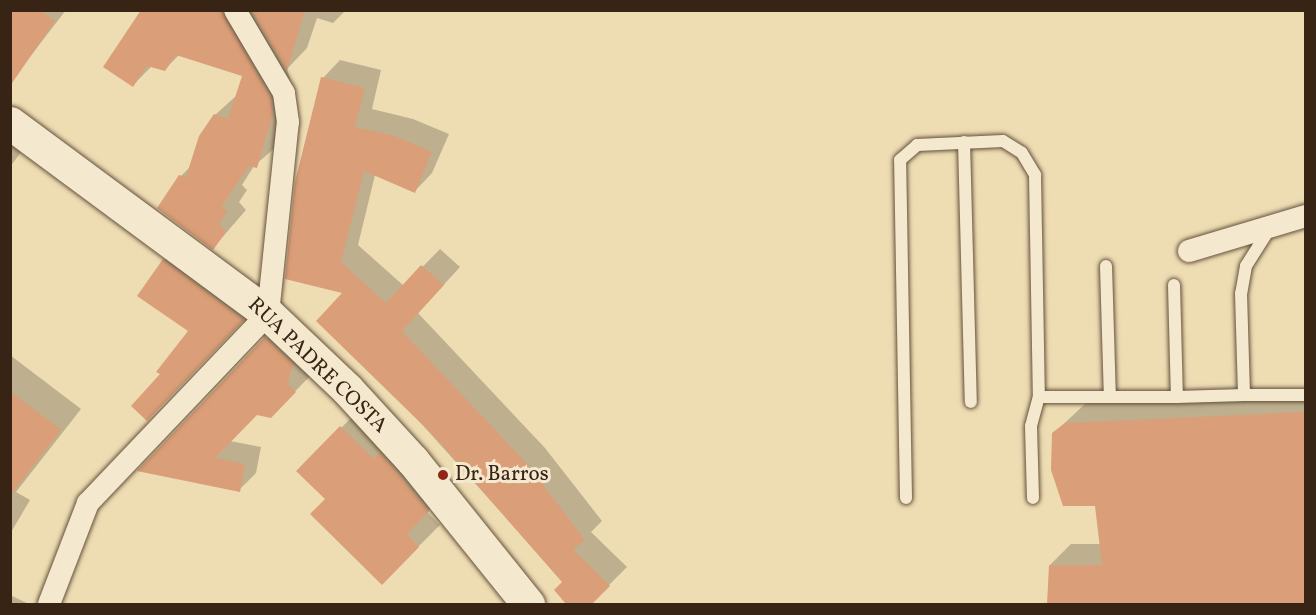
<!DOCTYPE html>
<html>
<head>
<meta charset="utf-8">
<style>
  body { margin:0 }
  #map { position:relative; width:1316px; height:615px; overflow:hidden; background:#eedcb3; font-family:Vollkorn,serif }
  div>[style] { position:absolute }
  .shadow>* { inset:0; background:#0003 }
  .building>* { inset:0; background:#da9e78 }
  .roads { filter:drop-shadow(0 0 2px #65523c) drop-shadow(0 0 2px #65523c) }
  .lane>* { height:12px; margin:-6px; padding:0 6px; transform-origin:6px; border-radius:6px; background:#f4e8ce }
  .street>* { height:22px; margin:-11px; padding:0 11px; transform-origin:11px; border-radius:11px; background:#f4e8ce }
  .secondary>* { height:33px; margin:-16.5px; padding:0 16.5px; transform-origin:16.5px; border-radius:16.5px; background:#f4e8ce }
  .dots>* { width:16px; height:16px; translate:-50% -50%; box-sizing:border-box; border:3px solid #f4e8ce; border-radius:50% }
  span { translate:-50% -50%; white-space:nowrap; text-align:center; line-height:1.15; -webkit-text-stroke:6px #f4e8ce; paint-order:stroke }
  .street-label { font-size:21px; color:#372414 }
  .poi-label { font-size:21px; color:#372414 }
  .left { translate:0 -50%; text-align:left }
  .frame { position:absolute; inset:0; border:12px solid #372414; pointer-events:none }
</style>
</head>
<body>
<div id="map">
  <div class="shadow">
    <i style="clip-path:polygon(10px 10px,66px 10px,19px 71px)"></i>
    <i style="clip-path:polygon(143px 10px,346px 10px,333px 23px,317px 18px,307px 48px,287px 69px,294px 92px,277px 146px,254px 166px,242px 185px,247px 190px,239px 202px,246px 210px,213px 248px,181px 176px,191px 166px,215px 115px,237px 95px,244px 75px,180px 54px,164px 70px,152px 66px,133px 85px)"></i>
    <i style="clip-path:polygon(340px 60px,381px 70px,372px 109px,413px 119px,449px 134px,432px 173px,415px 191px,375px 175px,358px 245px,404px 286px,440px 249px,460px 267px,418px 313px,545px 448px,602px 521px,591px 532px,627px 567px,590px 604px,570px 604px,556px 590px,564px 582px,381px 379px,345px 292px,287px 278px,323px 78px)"></i>
    <i style="clip-path:polygon(10px 138px,24px 148px,10px 167px)"></i>
    <i style="clip-path:polygon(175px 248px,255px 307px,159px 407px,163px 373px,190px 331px,164px 260px)"></i>
    <i style="clip-path:polygon(283px 321px,312px 374px,271px 416px,257px 413px,230px 441px,261px 447px,256px 473px,239px 490px,140px 470px)"></i>
    <i style="clip-path:polygon(10px 355px,81px 409px,16px 492px,30px 500px,10px 534px)"></i>
    <i style="clip-path:polygon(1306px 392px,1306px 604px,1049px 602px,1050px 565px,1071px 544px,1101px 544px,1096px 505px,1053px 434px,1087px 402px)"></i>
    <i style="clip-path:polygon(363px 406px,449px 489px,427px 512px,440px 525px,382px 583px,327px 499px,298px 471px)"></i>
    <i style="clip-path:polygon(10px 595px,29px 604px,10px 604px)"></i>
  </div>
  <div class="building">
    <i style="clip-path:polygon(10px 10px,40px 10px,55px 21px,10px 86px)"></i>
    <i style="clip-path:polygon(141px 10px,222px 10px,271px 98px,273px 114px,257px 168px,249px 166px,222px 206px,227px 212px,219px 224px,226px 232px,213px 250px,157px 208px,179px 175px,186px 177px,199px 136px,214px 114px,228px 119px,242px 76px,176px 55px,165px 71px,147px 66px,133px 87px,103px 67px)"></i>
    <i style="clip-path:polygon(251px 10px,305px 10px,287px 71px)"></i>
    <i style="clip-path:polygon(321px 77px,365px 88px,355px 127px,395px 136px,432px 152px,415px 193px,364px 171px,341px 262px,386px 303px,421px 265px,444px 285px,402px 331px,528px 465px,585px 540px,573px 549px,610px 586px,592px 604px,566px 604px,554px 590px,562px 582px,434px 436px,316px 321px,342px 293px,285px 279px,295px 182px)"></i>
    <i style="clip-path:polygon(163px 259px,244px 320px,147px 421px,131px 406px,160px 374px,156px 372px,188px 331px,137px 296px)"></i>
    <i style="clip-path:polygon(265px 337px,293px 363px,288px 384px,296px 392px,271px 418px,257px 415px,215px 458px,245px 464px,240px 492px,137px 471px)"></i>
    <i style="clip-path:polygon(10px 391px,61px 430px,10px 496px)"></i>
    <i style="clip-path:polygon(1305px 412px,1305px 604px,1047px 604px,1049px 565px,1102px 565px,1095px 506px,1063px 506px,1051px 470px,1052px 433px,1065px 423px)"></i>
    <i style="clip-path:polygon(340px 426px,374px 459px,380px 452px,429px 511px,407px 534px,419px 547px,382px 585px,310px 514px,325px 499px,296px 471px)"></i>
  </div>
  <div class="roads">
    <div class="lane">
      <i style="left:964px;top:142px;width:260px;rotate:88.5deg"></i>
      <i style="left:1270px;top:228px;width:45px;rotate:122.3deg"></i>
      <i style="left:1246px;top:266px;width:27px;rotate:100deg"></i>
      <i style="left:1241px;top:293px;width:102px;rotate:88.3deg"></i>
      <i style="left:1244px;top:395px;width:62px"></i>
      <i style="left:1106px;top:266px;width:131px;rotate:88.3deg"></i>
      <i style="left:1110px;top:397px;width:67px"></i>
      <i style="left:1174px;top:285px;width:112px;rotate:88.5deg"></i>
      <i style="left:1177px;top:397px;width:67px;rotate:-1.7deg"></i>
      <i style="left:906px;top:498px;width:338px;rotate:-91deg"></i>
      <i style="left:900px;top:160px;width:23px;rotate:-41deg"></i>
      <i style="left:917px;top:145px;width:86px;rotate:-2.7deg"></i>
      <i style="left:1003px;top:141px;width:22px;rotate:32deg"></i>
      <i style="left:1022px;top:153px;width:26px;rotate:59deg"></i>
      <i style="left:1035px;top:175px;width:222px;rotate:89deg"></i>
      <i style="left:1039px;top:397px;width:71px"></i>
      <i style="left:1033px;top:498px;width:72px;rotate:-91.6deg"></i>
      <i style="left:1031px;top:426px;width:30px;rotate:-75deg"></i>
    </div>
    <div class="street">
      <i style="left:1189px;top:251px;width:122px;rotate:-16.7deg"></i>
      <i style="left:49px;top:604px;width:108px;rotate:-68.9deg"></i>
      <i style="left:88px;top:503px;width:261px;rotate:-46.4deg"></i>
      <i style="left:268px;top:314px;width:193px;rotate:-84.1deg"></i>
      <i style="left:288px;top:122px;width:29px;rotate:-98deg"></i>
      <i style="left:284px;top:93px;width:96px;rotate:-120.6deg"></i>
    </div>
    <div class="secondary">
      <i style="left:10px;top:123px;width:321px;rotate:36.5deg"></i>
      <i style="left:268px;top:314px;width:109px;rotate:43.5deg"></i>
      <i style="left:347px;top:389px;width:98px;rotate:47.5deg"></i>
      <i style="left:413px;top:461px;width:184px;rotate:51.2deg"></i>
    </div>
  </div>
  <div class="dots">
    <i style="left:443px;top:475px;background:#8f2418"></i>
  </div>
  <div class="street-label">
    <span style="left:317px;top:366px;rotate:44deg">RUA PADRE COSTA</span>
  </div>
  <div class="poi-label">
    <span class="left" style="left:455px;top:475px">Dr. Barros</span>
  </div>
  <div class="frame"></div>
</div>
</body>
</html>
